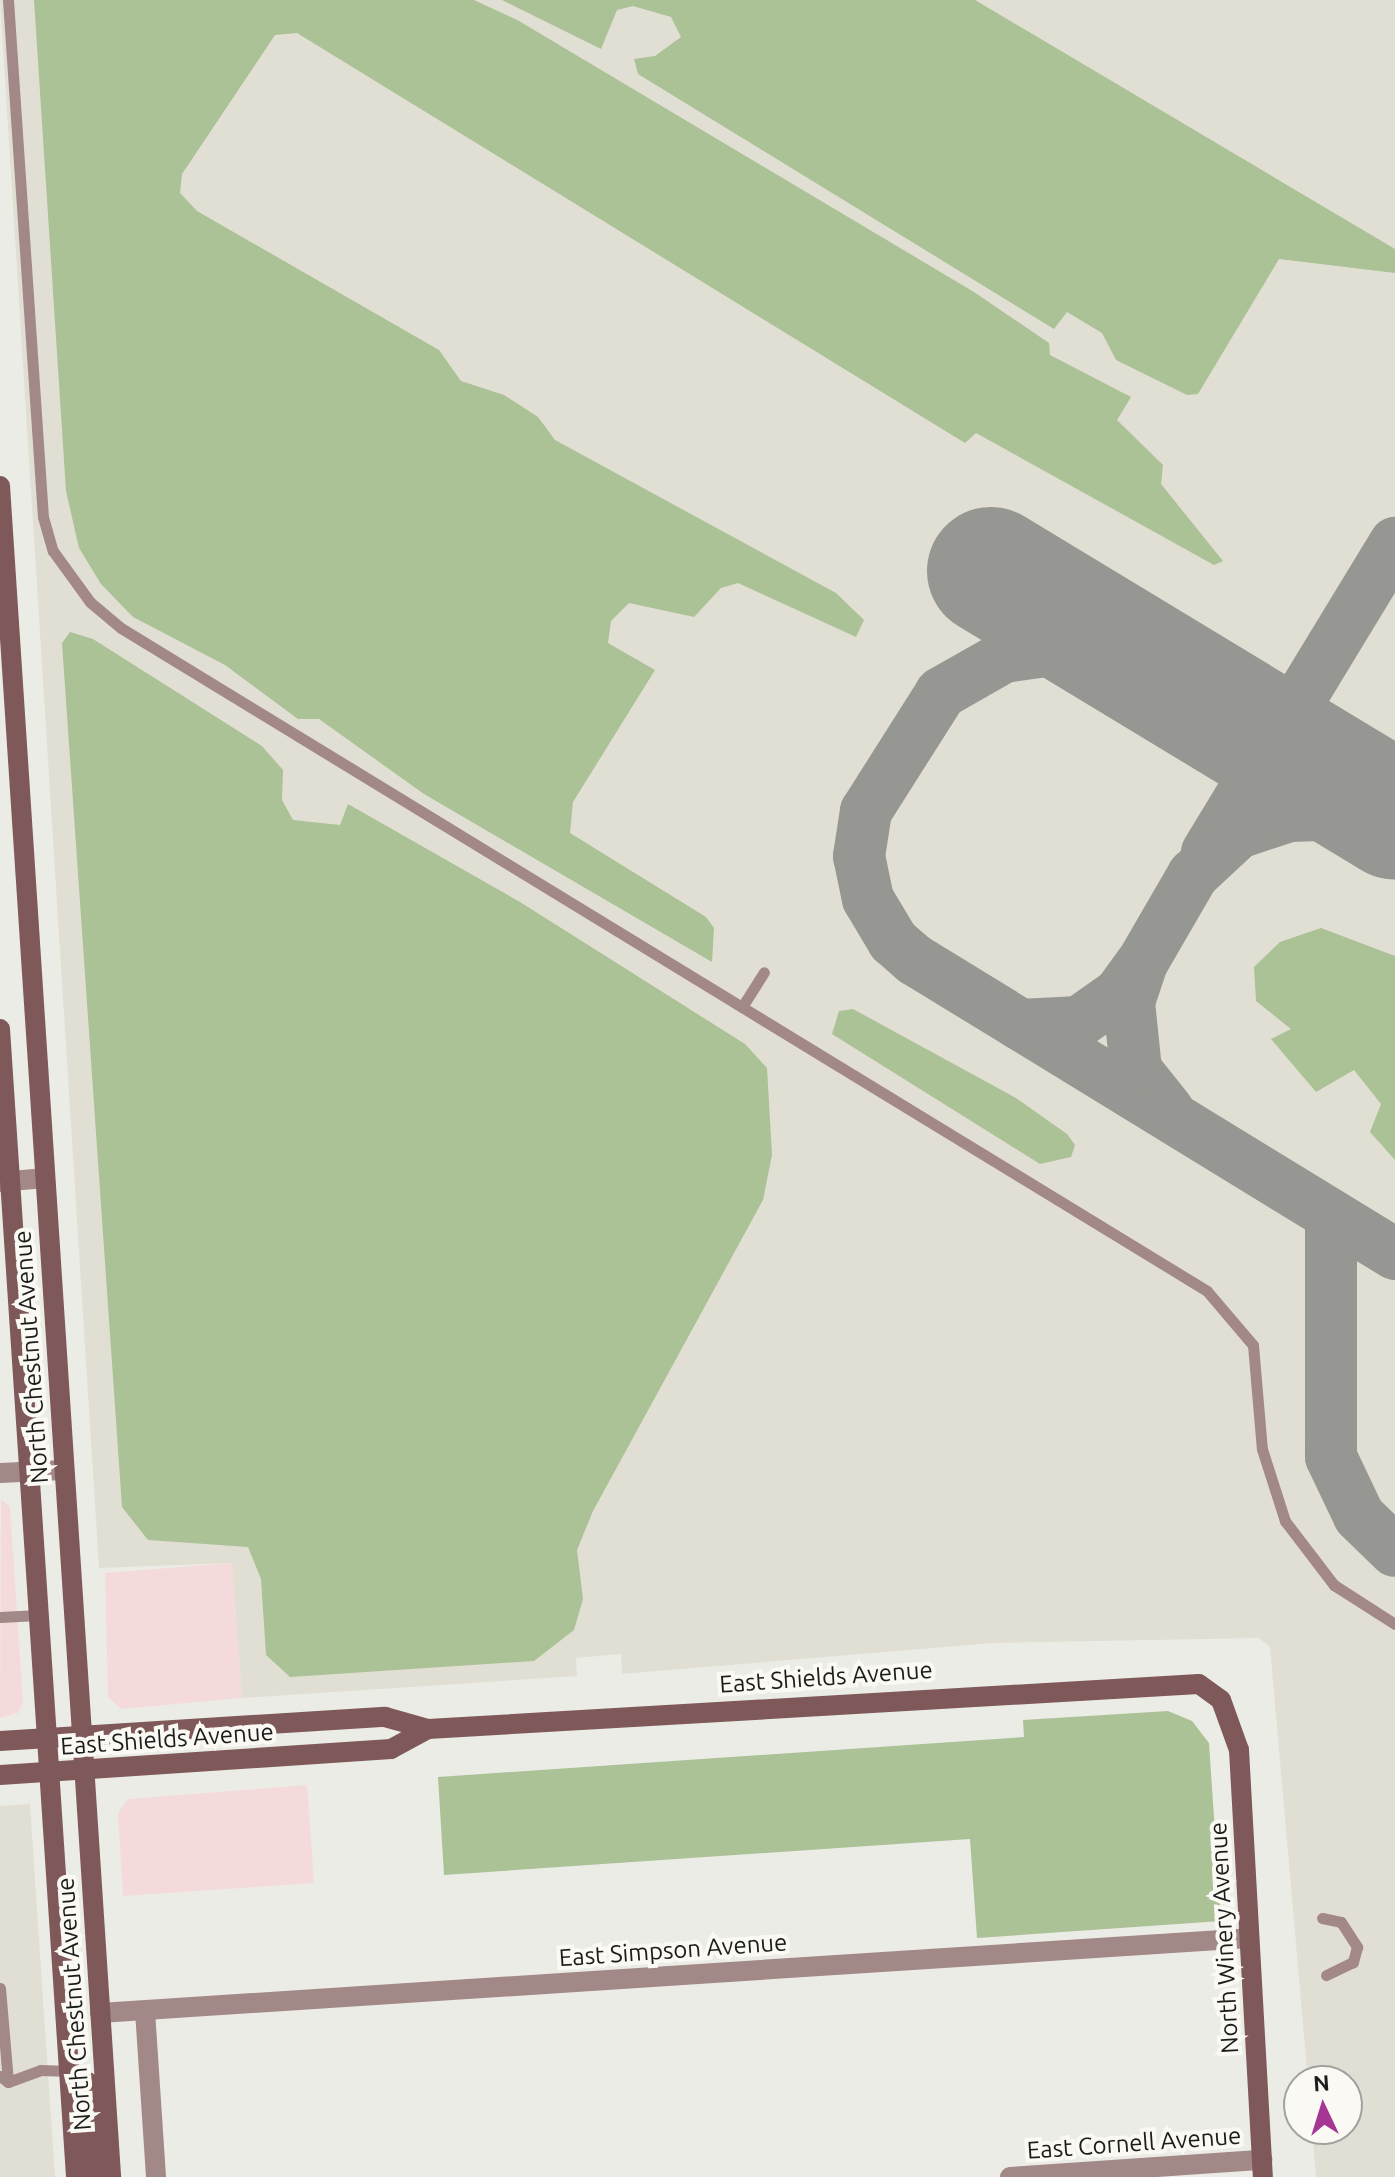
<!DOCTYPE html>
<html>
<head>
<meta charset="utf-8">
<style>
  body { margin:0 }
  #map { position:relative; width:1395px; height:2177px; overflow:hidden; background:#ecece7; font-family:Ubuntu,sans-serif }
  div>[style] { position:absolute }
  .commercial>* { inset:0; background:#f5dadb }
  .built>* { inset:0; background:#e1dfd3 }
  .green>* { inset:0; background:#abc196 }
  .taxiway>* { height:52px; margin:-26px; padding:0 26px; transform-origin:26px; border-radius:26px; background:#969692 }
  .runway>* { height:128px; margin:-64px; padding:0 64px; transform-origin:64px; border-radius:64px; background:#969692 }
  .lane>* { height:11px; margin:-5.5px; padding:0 5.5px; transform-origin:5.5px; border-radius:5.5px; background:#a38888 }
  .street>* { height:20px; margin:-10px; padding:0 10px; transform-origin:10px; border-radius:10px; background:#a38888 }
  .secondary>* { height:20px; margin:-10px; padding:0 10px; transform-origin:10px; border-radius:10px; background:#7f5959 }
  span { translate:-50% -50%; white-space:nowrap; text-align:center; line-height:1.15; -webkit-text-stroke:8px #faf9f4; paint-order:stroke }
  .street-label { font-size:24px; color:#1c1c1b }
  .north { position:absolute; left:1283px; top:2065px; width:80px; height:80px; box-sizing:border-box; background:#faf9f4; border:2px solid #a1a19d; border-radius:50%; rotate:356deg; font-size:22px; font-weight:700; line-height:32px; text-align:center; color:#1c1c1b }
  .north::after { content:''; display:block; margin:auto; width:28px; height:36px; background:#a53693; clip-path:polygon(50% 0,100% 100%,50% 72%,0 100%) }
</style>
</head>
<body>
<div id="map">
  <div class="commercial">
    <i style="clip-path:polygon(1px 1499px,10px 1507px,23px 1702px,18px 1713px,0 1718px)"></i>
    <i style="clip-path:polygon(232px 1563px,242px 1698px,121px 1709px,108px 1697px,105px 1573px)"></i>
    <i style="clip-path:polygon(307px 1785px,314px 1883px,123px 1896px,118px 1813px,128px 1799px)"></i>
  </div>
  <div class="built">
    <i style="clip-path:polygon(0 0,1395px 0,1395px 2177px,1316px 2177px,1312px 2129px,1347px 2129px,1347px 2081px,1308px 2081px,1270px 1647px,1259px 1638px,994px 1643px,622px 1674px,621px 1654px,576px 1658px,577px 1676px,242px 1698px,232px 1563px,99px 1568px)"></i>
    <i style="clip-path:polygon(30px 1804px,55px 2177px,0 2177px,0 1806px)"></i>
  </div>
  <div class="green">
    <i style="clip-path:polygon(34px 0,474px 0,519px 21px,974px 292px,1049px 343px,1050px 355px,1131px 397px,1117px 420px,1163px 465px,1161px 484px,1223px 561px,1214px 565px,976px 433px,965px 443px,297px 33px,275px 35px,182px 174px,180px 193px,197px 211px,439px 350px,461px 381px,504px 395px,538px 417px,555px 440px,836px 593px,864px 620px,856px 637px,738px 583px,721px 588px,694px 617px,629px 603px,611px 621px,608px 643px,655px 670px,573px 802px,570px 833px,706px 917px,714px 928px,712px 962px,424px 794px,319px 719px,298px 719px,225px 665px,133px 617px,101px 584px,79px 548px,66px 491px)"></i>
    <i style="clip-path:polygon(502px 0,975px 0,1395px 249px,1395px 273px,1279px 259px,1198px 394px,1187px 395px,1116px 360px,1102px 333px,1067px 312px,1054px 329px,638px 74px,634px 59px,655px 56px,681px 37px,671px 17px,633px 6px,617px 10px,601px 49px)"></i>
    <i style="clip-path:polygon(70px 632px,93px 639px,262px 746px,283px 770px,282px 800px,293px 820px,340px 825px,348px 804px,520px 902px,745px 1044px,767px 1068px,772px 1155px,763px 1200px,593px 1511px,577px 1550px,583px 1599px,574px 1630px,534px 1661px,290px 1677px,266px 1655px,261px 1579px,248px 1547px,148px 1540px,122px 1507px,62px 643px)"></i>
    <i style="clip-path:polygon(1321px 928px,1395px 956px,1395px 1160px,1370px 1132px,1381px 1104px,1354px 1070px,1316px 1092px,1271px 1039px,1291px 1029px,1256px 1001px,1254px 967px,1280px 942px)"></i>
    <i style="clip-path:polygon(853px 1009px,1016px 1098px,1067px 1134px,1075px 1145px,1071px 1157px,1040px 1164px,832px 1034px,839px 1011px)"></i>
    <i style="clip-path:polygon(1168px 1711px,1192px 1721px,1209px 1743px,1221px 1921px,977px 1938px,970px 1839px,444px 1875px,438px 1777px,1024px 1737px,1023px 1720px)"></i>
  </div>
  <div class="taxiway">
    <i style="left:1108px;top:642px;width:105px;rotate:171.8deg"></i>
    <i style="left:1004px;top:657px;width:73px;rotate:150.3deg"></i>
    <i style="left:941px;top:693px;width:140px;rotate:122.4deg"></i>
    <i style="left:866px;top:811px;width:46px;rotate:98.8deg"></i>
    <i style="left:859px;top:856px;width:44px;rotate:78.2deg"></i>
    <i style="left:868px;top:899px;width:49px;rotate:59.2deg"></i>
    <i style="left:893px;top:941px;width:29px;rotate:41deg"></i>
    <i style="left:915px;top:960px;width:563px;rotate:31.49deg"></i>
    <i style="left:1207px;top:852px;width:362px;rotate:-58.7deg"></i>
    <i style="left:1021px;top:1025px;width:58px;rotate:-3deg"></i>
    <i style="left:1079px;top:1022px;width:49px;rotate:-35deg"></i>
    <i style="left:1119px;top:994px;width:37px;rotate:-54deg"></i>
    <i style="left:1168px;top:1110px;width:51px;rotate:-128.7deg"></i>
    <i style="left:1136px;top:1070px;width:68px;rotate:-95.9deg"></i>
    <i style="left:1129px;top:1002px;width:41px;rotate:-71.6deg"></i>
    <i style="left:1142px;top:963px;width:102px;rotate:-59.9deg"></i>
    <i style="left:1193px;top:875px;width:62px;rotate:-43deg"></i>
    <i style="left:1238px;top:833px;width:54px;rotate:-18.4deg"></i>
    <i style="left:1289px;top:816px;width:65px;rotate:-1.8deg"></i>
    <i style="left:1354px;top:814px;width:42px;rotate:15deg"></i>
    <i style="left:1331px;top:1215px;width:242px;rotate:90deg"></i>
    <i style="left:1331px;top:1457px;width:65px;rotate:64.6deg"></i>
    <i style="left:1359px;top:1516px;width:50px;rotate:44.2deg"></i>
  </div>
  <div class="runway">
    <i style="left:991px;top:571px;width:472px;rotate:31.2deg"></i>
  </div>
  <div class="lane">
    <i style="left:8px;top:0;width:518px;rotate:86.13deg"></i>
    <i style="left:43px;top:517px;width:35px;rotate:74deg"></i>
    <i style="left:53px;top:551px;width:63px;rotate:54deg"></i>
    <i style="left:90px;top:602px;width:40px;rotate:40deg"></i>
    <i style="left:121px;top:628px;width:1272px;rotate:31.4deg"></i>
    <i style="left:1207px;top:1291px;width:71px;rotate:49.6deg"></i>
    <i style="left:1253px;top:1345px;width:104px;rotate:85.1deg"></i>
    <i style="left:1262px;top:1449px;width:76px;rotate:72.3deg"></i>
    <i style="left:1285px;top:1521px;width:81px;rotate:52.6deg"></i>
    <i style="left:1334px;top:1585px;width:72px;rotate:32.6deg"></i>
    <i style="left:742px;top:1007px;width:41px;rotate:-57.8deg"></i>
    <i style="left:0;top:1617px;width:38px;rotate:-3deg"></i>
    <i style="left:1322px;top:1918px;width:19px;rotate:12deg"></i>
    <i style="left:1341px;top:1922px;width:30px;rotate:57deg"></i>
    <i style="left:1357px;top:1947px;width:16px;rotate:105deg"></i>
    <i style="left:1353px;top:1962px;width:30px;rotate:154deg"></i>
    <i style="left:0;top:1988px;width:94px;rotate:85.1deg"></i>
    <i style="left:0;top:2076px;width:10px;rotate:37deg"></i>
    <i style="left:8px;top:2082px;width:35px;rotate:-20deg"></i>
    <i style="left:41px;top:2070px;width:28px;rotate:2deg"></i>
  </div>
  <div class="street">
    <i style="left:0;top:1182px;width:45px;rotate:-5.1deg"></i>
    <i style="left:0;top:1473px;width:64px;rotate:-2.7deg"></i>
    <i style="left:145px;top:2011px;width:166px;rotate:86.2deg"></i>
    <i style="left:100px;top:2013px;width:1151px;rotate:-3.73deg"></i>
    <i style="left:1010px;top:2177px;width:253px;rotate:-3.9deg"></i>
  </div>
  <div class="secondary">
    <i style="left:0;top:486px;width:1695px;rotate:86.24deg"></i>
    <i style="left:0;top:1029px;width:1151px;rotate:86.21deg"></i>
    <i style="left:0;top:1741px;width:386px;rotate:-3.6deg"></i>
    <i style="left:385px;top:1717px;width:45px;rotate:15.6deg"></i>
    <i style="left:428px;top:1729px;width:772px;rotate:-3.34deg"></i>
    <i style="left:1199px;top:1684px;width:27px;rotate:36deg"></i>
    <i style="left:1221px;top:1700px;width:53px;rotate:70.2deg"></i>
    <i style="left:1239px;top:1750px;width:428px;rotate:86.8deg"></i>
    <i style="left:0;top:1775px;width:392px;rotate:-3.8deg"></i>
    <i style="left:391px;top:1749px;width:42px;rotate:-28.4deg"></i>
    <i style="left:69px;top:2071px;width:23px;rotate:31deg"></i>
    <i style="left:89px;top:2083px;width:94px;rotate:86.3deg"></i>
  </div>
  <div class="street-label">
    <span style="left:31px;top:1357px;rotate:-94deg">North Chestnut Avenue</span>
    <span style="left:826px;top:1677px;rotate:-4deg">East Shields Avenue</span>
    <span style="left:167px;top:1739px;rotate:-4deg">East Shields Avenue</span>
    <span style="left:1224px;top:1938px;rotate:-93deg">North Winery Avenue</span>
    <span style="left:673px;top:1950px;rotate:-4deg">East Simpson Avenue</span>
    <span style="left:74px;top:2004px;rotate:-94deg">North Chestnut Avenue</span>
    <span style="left:1134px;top:2143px;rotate:-4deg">East Cornell Avenue</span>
  </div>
  <div class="north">N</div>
</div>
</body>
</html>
